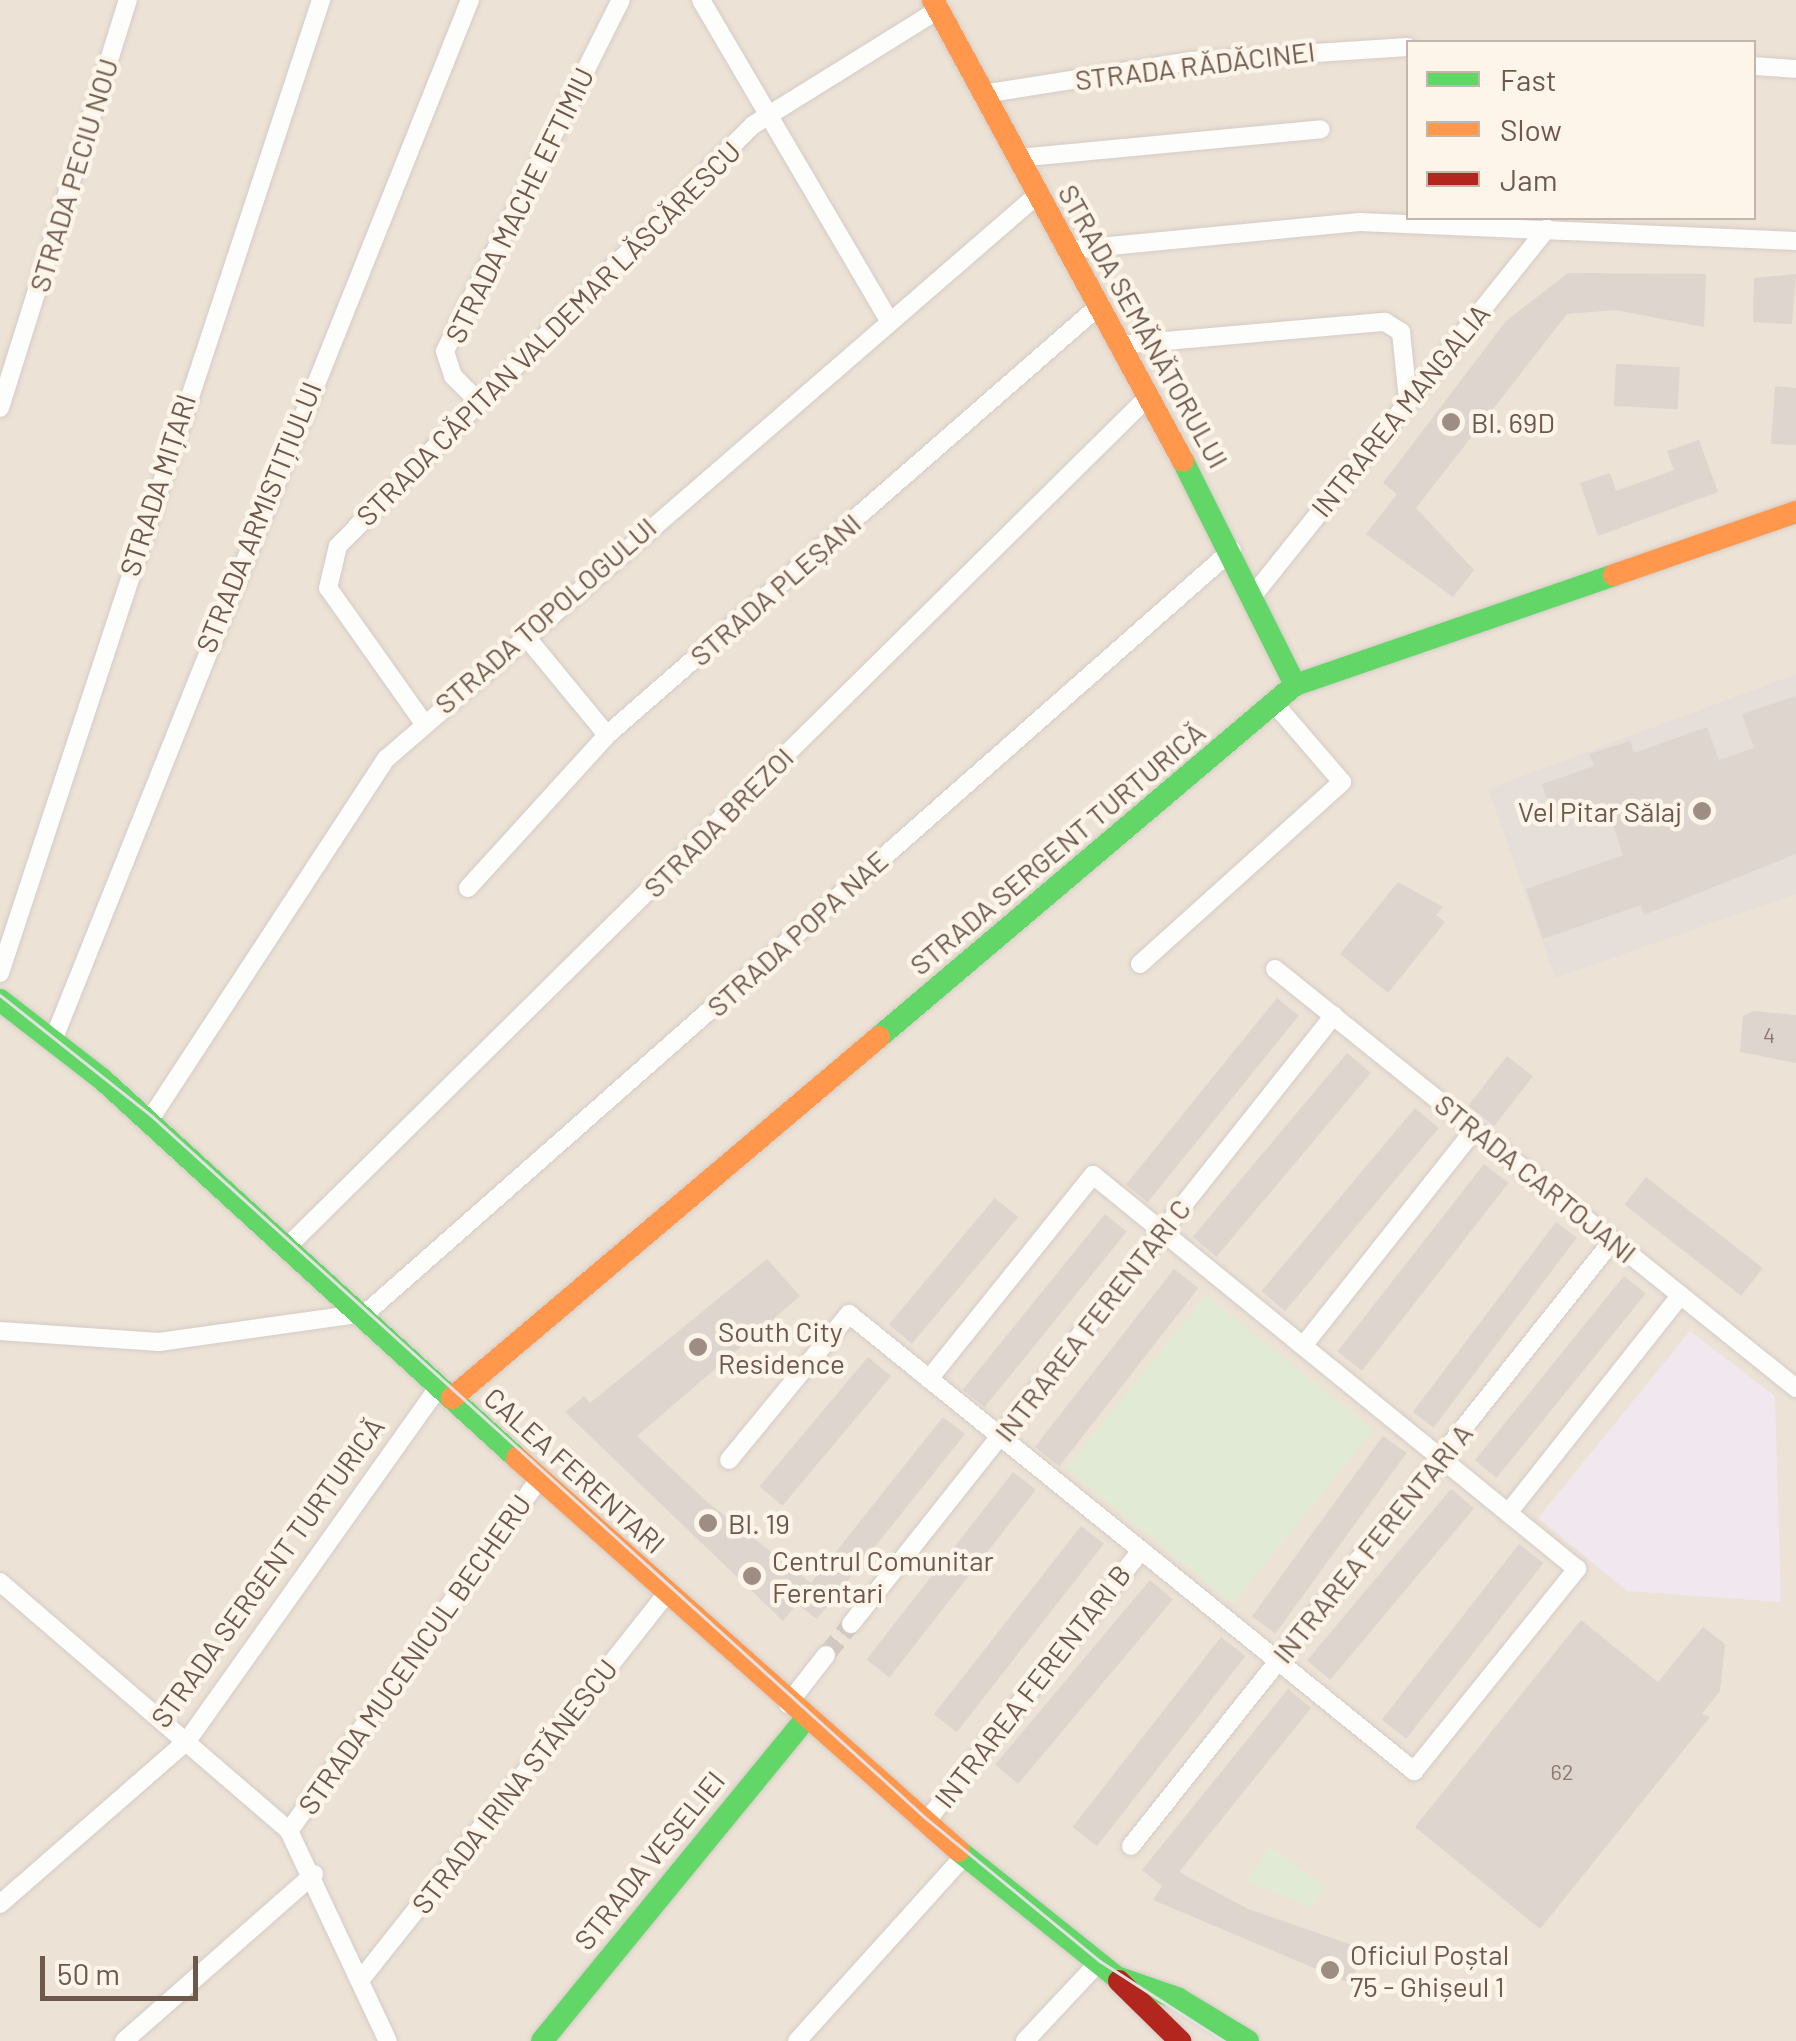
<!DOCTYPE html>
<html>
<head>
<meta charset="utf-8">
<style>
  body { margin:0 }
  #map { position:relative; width:1796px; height:2041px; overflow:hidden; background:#f4efe8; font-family:Barlow,sans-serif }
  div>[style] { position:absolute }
  .residential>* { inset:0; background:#ede2d6 }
  .industrial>* { inset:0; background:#e6dfd9 }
  .education>* { inset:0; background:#f0e7ef }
  .green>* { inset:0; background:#e1ead4; transform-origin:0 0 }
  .building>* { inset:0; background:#ddd5ce; transform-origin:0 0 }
  .street-tunnel>* { height:18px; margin-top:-9px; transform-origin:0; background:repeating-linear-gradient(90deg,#d2c9c1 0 18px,transparent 0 27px) }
  .roads { filter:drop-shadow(0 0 2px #d3ccc6) drop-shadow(0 0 2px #d3ccc6) }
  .street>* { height:18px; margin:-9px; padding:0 9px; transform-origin:9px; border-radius:9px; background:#fdfdfc }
  .fast>* { height:22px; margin:-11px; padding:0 11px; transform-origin:11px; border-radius:11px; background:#63d668 }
  .slow>* { height:22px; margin:-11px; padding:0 11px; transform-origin:11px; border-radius:11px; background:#ff974d }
  .jam>* { height:22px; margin:-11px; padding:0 11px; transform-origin:11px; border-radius:11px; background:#b3261e }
  .tram>* { height:2.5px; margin:-1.25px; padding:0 1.25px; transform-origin:1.25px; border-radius:1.25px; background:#e4e1e3 }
  .dots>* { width:28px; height:28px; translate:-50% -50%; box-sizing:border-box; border:5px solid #fdf5e9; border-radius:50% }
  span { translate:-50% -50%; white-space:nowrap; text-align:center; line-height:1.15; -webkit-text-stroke:9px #fdf5e9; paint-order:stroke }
  .number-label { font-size:22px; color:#8c7a6f }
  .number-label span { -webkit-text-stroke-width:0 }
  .street-label { font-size:28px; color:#6e584c }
  .poi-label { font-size:28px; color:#6e584c }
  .left { translate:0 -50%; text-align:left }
  .right { translate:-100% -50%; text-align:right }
  .legend { position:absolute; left:1406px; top:40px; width:350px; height:180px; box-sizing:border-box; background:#fdf5e9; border:2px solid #c4b6aa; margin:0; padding:12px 18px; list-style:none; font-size:30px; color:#6e584c }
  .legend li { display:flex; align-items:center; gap:20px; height:50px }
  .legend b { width:50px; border:2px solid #c4b6aa }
  .scale { position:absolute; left:40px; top:1956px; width:158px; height:45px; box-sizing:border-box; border:5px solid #6e584c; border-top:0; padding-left:12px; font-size:30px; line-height:35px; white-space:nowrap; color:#6e584c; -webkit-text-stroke:8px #fdf5e9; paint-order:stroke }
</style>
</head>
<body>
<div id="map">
  <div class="residential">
    <i style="clip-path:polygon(evenodd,0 0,1796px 0,1796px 2041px,0 2041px,0 0,1408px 42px,1754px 42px,1754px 218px,1408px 218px,1408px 42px)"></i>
  </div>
  <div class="industrial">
    <i style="clip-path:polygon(1796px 674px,1796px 894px,1555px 978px,1488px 789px)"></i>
  </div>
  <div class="education">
    <i style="clip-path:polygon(1690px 1331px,1775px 1396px,1781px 1602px,1627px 1591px,1538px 1518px)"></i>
  </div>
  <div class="green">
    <i style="left:1206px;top:1295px;width:215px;height:223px;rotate:39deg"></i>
    <i style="clip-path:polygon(1270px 1847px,1325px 1886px,1312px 1908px,1246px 1881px)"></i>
  </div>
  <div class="building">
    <i style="clip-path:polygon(1568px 273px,1706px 274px,1704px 327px,1616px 310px,1567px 314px,1416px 508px,1474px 570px,1453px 597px,1366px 534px,1397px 494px,1383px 483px,1506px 321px)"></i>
    <i style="clip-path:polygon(1796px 274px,1792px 324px,1753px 322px,1754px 278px)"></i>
    <i style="left:1616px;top:364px;width:64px;height:42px;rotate:3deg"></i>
    <i style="clip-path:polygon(1775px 386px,1796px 388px,1796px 445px,1771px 444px)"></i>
    <i style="clip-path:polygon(1699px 440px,1718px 492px,1598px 536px,1580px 483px,1610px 473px,1616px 491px,1674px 470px,1667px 451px)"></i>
    <i style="clip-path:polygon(1796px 696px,1796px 854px,1644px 915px,1641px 905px,1543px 939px,1526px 889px,1623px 855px,1605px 802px,1554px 820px,1542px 784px,1594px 766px,1589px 754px,1630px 741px,1634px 753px,1707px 727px,1719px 760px,1754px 748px,1742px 714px)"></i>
    <i style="clip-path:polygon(1398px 882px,1443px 907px,1436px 915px,1445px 922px,1388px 993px,1340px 954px)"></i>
    <i style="left:1277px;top:998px;width:28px;height:240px;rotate:39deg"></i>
    <i style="clip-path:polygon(1754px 1011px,1796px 1015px,1796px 1063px,1740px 1052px,1743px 1016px)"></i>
    <i style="left:1347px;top:1053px;width:31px;height:240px;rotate:40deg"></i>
    <i style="left:1507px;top:1056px;width:33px;height:63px;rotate:38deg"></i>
    <i style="left:1415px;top:1108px;width:31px;height:239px;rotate:40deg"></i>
    <i style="left:1484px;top:1164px;width:31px;height:238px;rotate:38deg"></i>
    <i style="left:1646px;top:1177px;width:148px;height:35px;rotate:38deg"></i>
    <i style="left:995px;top:1198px;width:30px;height:165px;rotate:40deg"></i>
    <i style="left:1105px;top:1214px;width:28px;height:226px;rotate:39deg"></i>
    <i style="left:1556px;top:1222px;width:26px;height:238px;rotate:37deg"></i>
    <i style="clip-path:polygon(767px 1259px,800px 1296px,637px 1436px,706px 1501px,811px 1583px,943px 1417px,965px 1434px,817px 1619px,797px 1604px,783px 1621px,565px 1412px,584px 1396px,590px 1403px)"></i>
    <i style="left:1174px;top:1269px;width:31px;height:226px;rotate:38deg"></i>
    <i style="left:1624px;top:1276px;width:28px;height:237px;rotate:39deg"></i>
    <i style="left:868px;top:1357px;width:30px;height:169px;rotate:40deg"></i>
    <i style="left:1383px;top:1436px;width:29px;height:223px;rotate:36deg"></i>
    <i style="left:1013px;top:1472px;width:29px;height:238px;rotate:38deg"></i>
    <i style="left:1451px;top:1489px;width:30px;height:224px;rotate:40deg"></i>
    <i style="left:1081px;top:1526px;width:29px;height:239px;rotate:38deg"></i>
    <i style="left:1519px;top:1544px;width:31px;height:223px;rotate:38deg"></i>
    <i style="left:1150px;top:1580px;width:30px;height:241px;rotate:40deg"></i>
    <i style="clip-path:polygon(1581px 1620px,1658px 1682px,1703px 1627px,1725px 1644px,1720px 1691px,1702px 1714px,1710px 1717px,1540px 1929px,1415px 1827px)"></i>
    <i style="left:1221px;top:1637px;width:31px;height:241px;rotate:38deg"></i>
    <i style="clip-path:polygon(1288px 1689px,1311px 1708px,1179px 1872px,1248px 1909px,1358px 1947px,1354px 1985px,1153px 1900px,1162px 1886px,1142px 1870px)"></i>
  </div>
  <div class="street-tunnel">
    <i style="left:826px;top:1655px;width:40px;rotate:-51deg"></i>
  </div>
  <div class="roads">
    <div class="street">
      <i style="left:701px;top:0;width:370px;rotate:59.6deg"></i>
      <i style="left:1754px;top:66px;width:42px;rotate:4.1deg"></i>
      <i style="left:983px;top:94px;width:211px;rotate:-9deg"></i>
      <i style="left:1191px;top:61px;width:217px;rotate:-3.7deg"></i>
      <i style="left:1017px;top:158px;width:305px;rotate:-5.4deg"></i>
      <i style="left:1068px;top:250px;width:293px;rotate:-5.5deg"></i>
      <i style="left:1360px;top:222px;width:436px;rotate:2.5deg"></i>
      <i style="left:1120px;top:345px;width:266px;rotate:-5deg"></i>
      <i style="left:1385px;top:322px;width:19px;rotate:32deg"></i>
      <i style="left:1401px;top:332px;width:68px;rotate:84.1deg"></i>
      <i style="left:480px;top:403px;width:38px;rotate:-135deg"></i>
      <i style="left:453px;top:376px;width:26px;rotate:-108deg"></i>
      <i style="left:445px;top:351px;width:393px;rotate:-63.4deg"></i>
      <i style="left:0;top:408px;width:428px;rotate:-72.6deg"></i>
      <i style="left:1255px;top:593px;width:467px;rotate:-51.3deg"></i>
      <i style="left:523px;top:633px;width:132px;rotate:50.5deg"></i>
      <i style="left:423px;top:722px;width:164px;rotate:-125.3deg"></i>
      <i style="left:328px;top:588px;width:43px;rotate:-76.6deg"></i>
      <i style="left:338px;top:546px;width:591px;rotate:-45.41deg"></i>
      <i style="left:753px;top:125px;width:218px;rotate:-31.9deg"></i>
      <i style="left:468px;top:888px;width:207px;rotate:-47.7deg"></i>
      <i style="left:607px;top:735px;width:653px;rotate:-41.09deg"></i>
      <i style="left:1140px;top:964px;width:272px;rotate:-42deg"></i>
      <i style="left:1342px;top:782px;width:104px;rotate:-130.7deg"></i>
      <i style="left:1275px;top:969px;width:669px;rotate:38.81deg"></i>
      <i style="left:0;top:973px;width:1025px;rotate:-71.74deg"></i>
      <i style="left:54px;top:1038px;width:1118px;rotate:-68.16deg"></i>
      <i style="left:149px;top:1121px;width:433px;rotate:-56.8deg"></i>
      <i style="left:386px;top:759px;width:861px;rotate:-40.9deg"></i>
      <i style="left:287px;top:1247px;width:1210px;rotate:-44.63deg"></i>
      <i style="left:0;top:1331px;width:159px;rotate:4deg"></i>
      <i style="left:159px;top:1342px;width:209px;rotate:-8deg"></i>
      <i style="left:366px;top:1313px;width:1154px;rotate:-41.38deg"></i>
      <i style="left:1303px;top:1346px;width:277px;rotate:-51.6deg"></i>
      <i style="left:729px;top:1460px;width:189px;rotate:-50.6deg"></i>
      <i style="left:849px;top:1314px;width:727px;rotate:38.97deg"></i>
      <i style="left:1414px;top:1771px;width:260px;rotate:-51.1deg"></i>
      <i style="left:1577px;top:1569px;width:624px;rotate:-140.85deg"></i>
      <i style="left:1093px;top:1175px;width:262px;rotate:128.8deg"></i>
      <i style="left:1508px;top:1513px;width:278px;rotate:-51.6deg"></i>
      <i style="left:0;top:1582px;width:381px;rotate:40.7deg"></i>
      <i style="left:289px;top:1831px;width:232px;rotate:64.8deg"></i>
      <i style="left:851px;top:1624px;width:777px;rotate:-51.58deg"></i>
      <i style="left:788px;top:1704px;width:62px;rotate:-52.2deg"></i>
      <i style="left:925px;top:1823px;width:348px;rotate:-51.6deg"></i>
      <i style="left:289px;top:1831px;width:433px;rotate:-54.6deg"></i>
      <i style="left:1131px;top:1846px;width:774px;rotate:-51.5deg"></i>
      <i style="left:0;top:1904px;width:248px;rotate:-41.1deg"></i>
      <i style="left:187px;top:1741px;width:435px;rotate:-54.6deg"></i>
      <i style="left:362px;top:1978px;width:490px;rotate:-51.6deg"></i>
      <i style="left:124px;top:2041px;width:253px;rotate:-41.3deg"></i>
      <i style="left:797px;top:2041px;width:249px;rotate:-47.9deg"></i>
      <i style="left:1025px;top:2041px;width:105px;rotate:-46.9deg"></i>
    </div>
    <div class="fast">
      <i style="left:1183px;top:461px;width:250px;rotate:63.4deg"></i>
      <i style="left:0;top:1000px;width:129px;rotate:37.8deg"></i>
      <i style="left:102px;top:1079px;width:562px;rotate:42.4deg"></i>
      <i style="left:879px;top:1037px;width:545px;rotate:-40.24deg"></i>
      <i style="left:1295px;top:685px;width:337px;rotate:-19deg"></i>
      <i style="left:959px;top:1851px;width:201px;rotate:38.7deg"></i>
      <i style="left:1116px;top:1977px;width:65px;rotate:19deg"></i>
      <i style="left:1177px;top:1998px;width:83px;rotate:31.2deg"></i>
      <i style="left:542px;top:2041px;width:415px;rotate:-50.7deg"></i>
    </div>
    <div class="slow">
      <i style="left:933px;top:0;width:524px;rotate:61.53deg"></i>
      <i style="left:1614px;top:575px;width:193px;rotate:-19.1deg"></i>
      <i style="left:452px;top:1398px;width:559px;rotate:-40.21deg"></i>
      <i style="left:517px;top:1458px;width:591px;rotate:41.64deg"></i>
    </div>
    <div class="jam">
      <i style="left:1119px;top:1981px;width:86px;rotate:44.5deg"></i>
    </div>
  </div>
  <div class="tram">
    <i style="left:0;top:995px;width:194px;rotate:38.5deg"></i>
    <i style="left:152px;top:1116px;width:1046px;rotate:42.21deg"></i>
    <i style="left:927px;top:1819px;width:224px;rotate:39.4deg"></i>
    <i style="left:1100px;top:1961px;width:148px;rotate:32.8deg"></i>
  </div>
  <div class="dots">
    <i style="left:1451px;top:422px;background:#9d8d83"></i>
    <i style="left:1702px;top:811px;background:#9d8d83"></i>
    <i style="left:698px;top:1347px;background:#9d8d83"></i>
    <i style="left:708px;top:1523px;background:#9d8d83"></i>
    <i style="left:752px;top:1576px;background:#9d8d83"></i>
    <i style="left:1330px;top:1970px;background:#9d8d83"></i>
  </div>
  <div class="number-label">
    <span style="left:1769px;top:1035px">4</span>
    <span style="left:1562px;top:1772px">62</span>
  </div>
  <div class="street-label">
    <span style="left:1195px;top:65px;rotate:-7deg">STRADA RĂDĂCINEI</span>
    <span style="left:73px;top:175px;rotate:-73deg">STRADA PECIU NOU</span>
    <span style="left:519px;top:205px;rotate:-64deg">STRADA MACHE EFTIMIU</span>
    <span style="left:1144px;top:326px;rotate:61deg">STRADA SEMĂNĂTORULUI</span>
    <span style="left:548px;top:333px;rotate:-45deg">STRADA CĂPITAN VALDEMAR LĂSCĂRESCU</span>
    <span style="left:1400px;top:410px;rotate:-51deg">INTRAREA MANGALIA</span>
    <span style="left:157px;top:485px;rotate:-72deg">STRADA MIȚARI</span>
    <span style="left:258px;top:517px;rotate:-68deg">STRADA ARMISTIȚIULUI</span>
    <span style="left:775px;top:589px;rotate:-41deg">STRADA PLEȘANI</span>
    <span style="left:545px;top:615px;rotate:-41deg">STRADA TOPOLOGULUI</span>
    <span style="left:718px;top:822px;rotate:-45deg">STRADA BREZOI</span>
    <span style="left:1057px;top:848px;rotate:-40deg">STRADA SERGENT TURTURICĂ</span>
    <span style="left:797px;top:933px;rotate:-42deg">STRADA POPA NAE</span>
    <span style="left:1536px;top:1178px;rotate:39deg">STRADA CARTOJANI</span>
    <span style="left:1092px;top:1320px;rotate:-52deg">INTRAREA FERENTARI C</span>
    <span style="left:575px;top:1470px;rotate:42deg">CALEA FERENTARI</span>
    <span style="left:1372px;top:1543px;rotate:-51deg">INTRAREA FERENTARI A</span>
    <span style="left:267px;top:1572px;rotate:-54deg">STRADA SERGENT TURTURICĂ</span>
    <span style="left:414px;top:1654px;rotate:-55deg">STRADA MUCENICUL BECHERU</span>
    <span style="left:1032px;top:1686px;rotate:-52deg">INTRAREA FERENTARI B</span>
    <span style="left:514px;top:1786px;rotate:-52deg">STRADA IRINA STĂNESCU</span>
    <span style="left:649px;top:1860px;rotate:-51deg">STRADA VESELIEI</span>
  </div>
  <div class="poi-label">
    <span class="left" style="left:1471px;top:422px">Bl. 69D</span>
    <span class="right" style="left:1682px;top:811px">Vel Pitar Sălaj</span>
    <span class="left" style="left:718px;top:1347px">South City<br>Residence</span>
    <span class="left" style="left:728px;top:1523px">Bl. 19</span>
    <span class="left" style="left:772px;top:1576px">Centrul Comunitar<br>Ferentari</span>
    <span class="left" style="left:1350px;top:1970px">Oficiul Poștal<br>75 - Ghișeul 1</span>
  </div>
  <ul class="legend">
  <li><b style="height:12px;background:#63d668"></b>Fast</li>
  <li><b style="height:12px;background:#ff974d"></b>Slow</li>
  <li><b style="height:12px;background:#b3261e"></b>Jam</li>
  </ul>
  <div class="scale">50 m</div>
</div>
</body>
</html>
